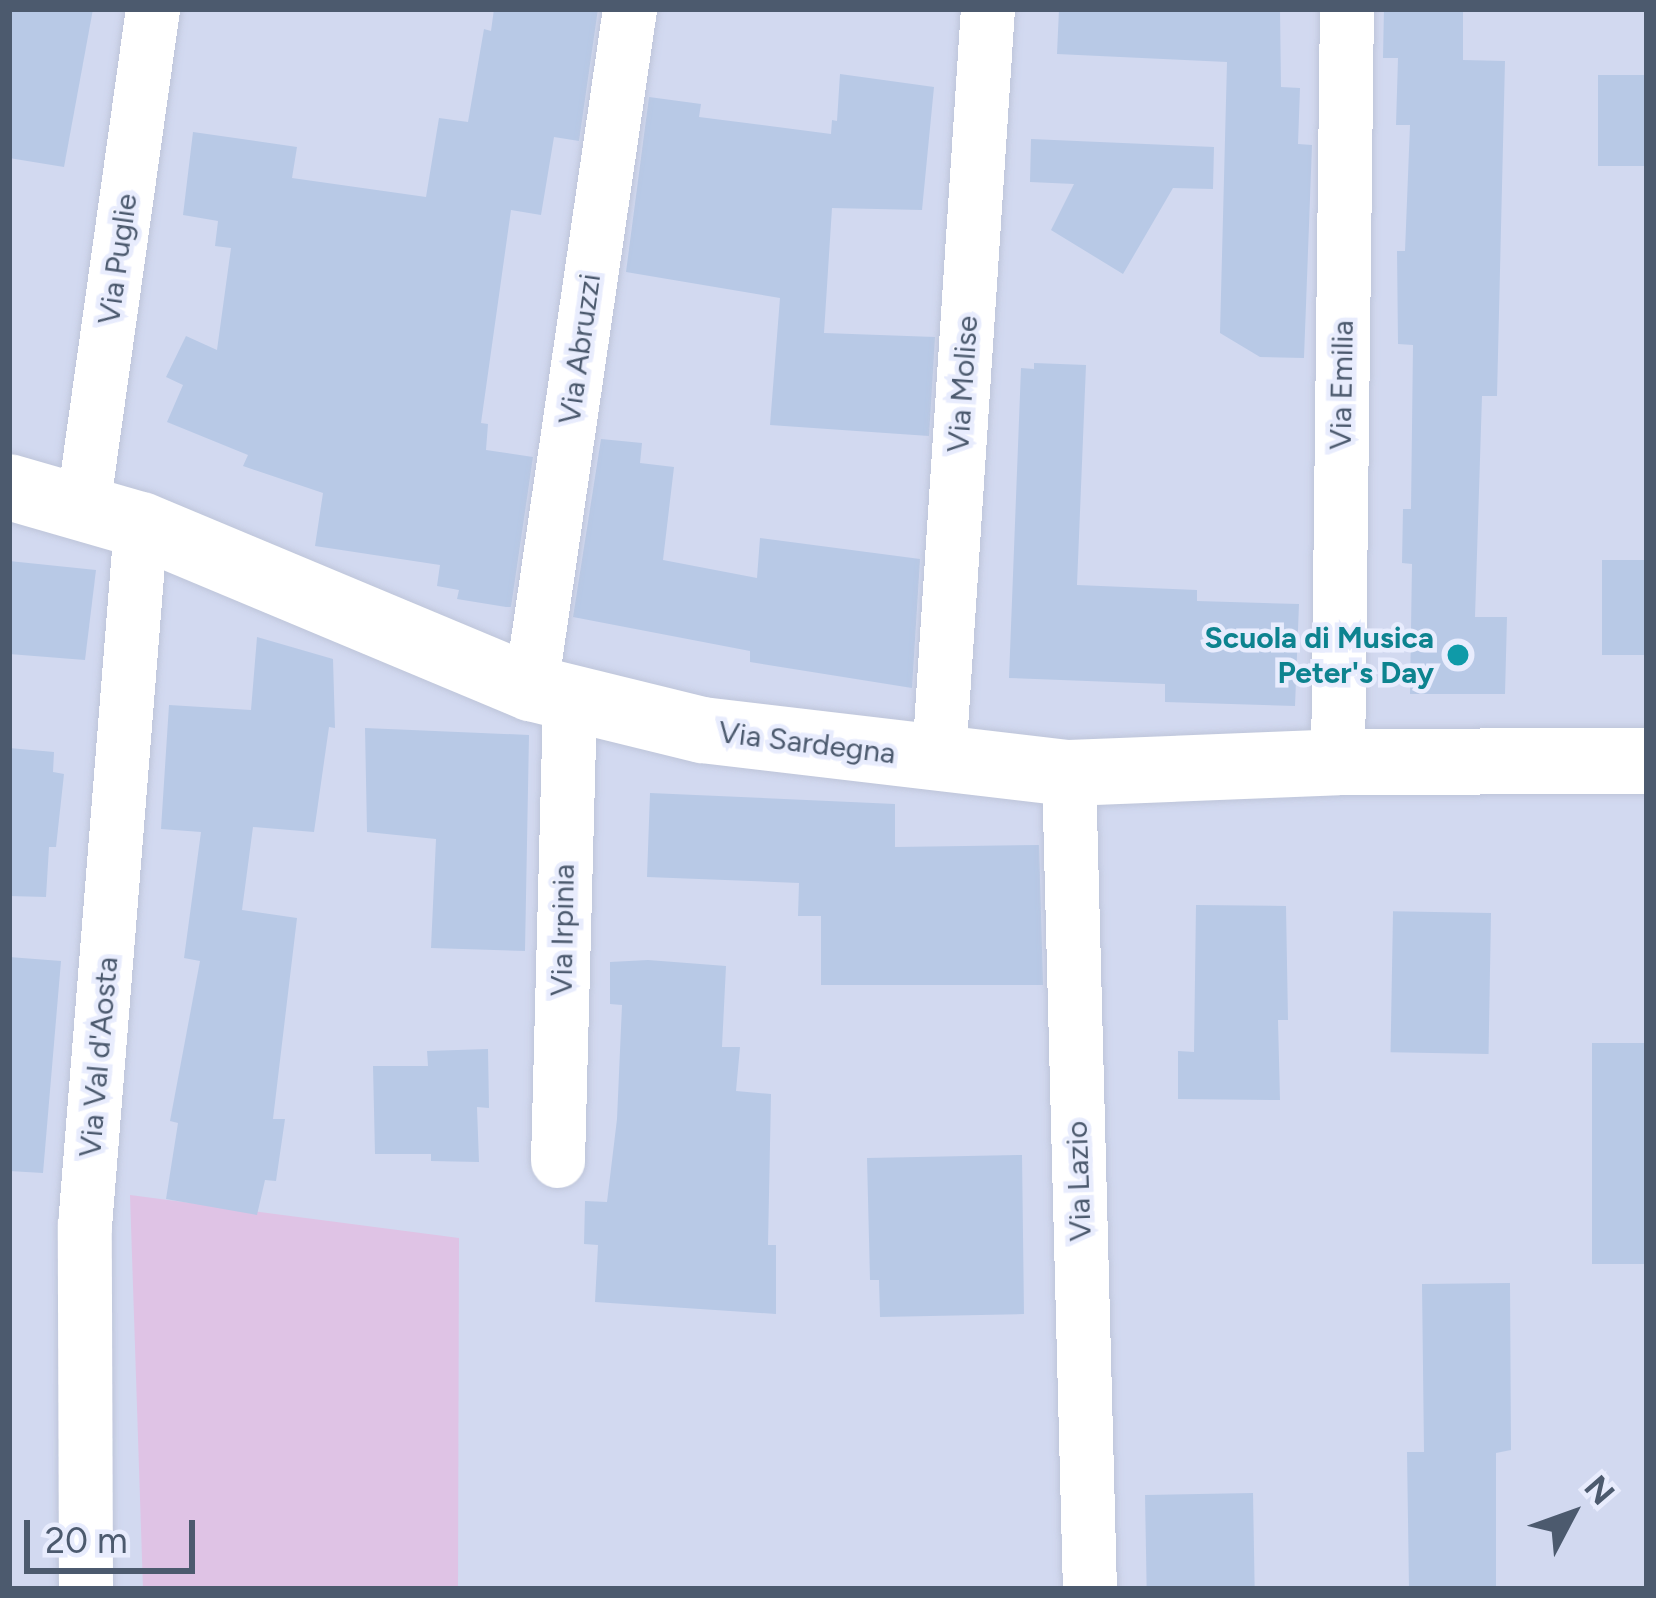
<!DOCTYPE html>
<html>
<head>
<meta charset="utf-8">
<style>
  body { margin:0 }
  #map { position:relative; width:1656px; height:1598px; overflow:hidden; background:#e3e6f9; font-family:Figtree,sans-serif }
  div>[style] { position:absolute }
  .residential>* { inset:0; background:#d2d9f0; transform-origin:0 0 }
  .green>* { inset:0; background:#dfc3e5 }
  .building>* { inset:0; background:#b8c9e6; transform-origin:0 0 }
  .roads { filter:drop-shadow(0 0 3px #bec5d9) drop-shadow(0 0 3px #bec5d9) }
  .street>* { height:54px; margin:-27px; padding:0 27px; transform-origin:27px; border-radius:27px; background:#fff }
  .secondary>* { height:66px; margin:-33px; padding:0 33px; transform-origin:33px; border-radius:33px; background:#fff }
  .dots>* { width:33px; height:33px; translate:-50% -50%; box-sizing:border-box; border:6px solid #e8ecfd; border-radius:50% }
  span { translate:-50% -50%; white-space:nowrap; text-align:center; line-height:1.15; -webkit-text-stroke:9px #e8ecfd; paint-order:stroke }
  .street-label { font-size:30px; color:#4c5a6e }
  .culture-label { font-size:30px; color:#0d838f; font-weight:700 }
  .right { translate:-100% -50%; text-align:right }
  .frame { position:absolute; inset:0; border:12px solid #4c5a6e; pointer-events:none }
  .north { position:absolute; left:1512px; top:1454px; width:120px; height:120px; -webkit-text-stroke:9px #e8ecfd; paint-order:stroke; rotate:49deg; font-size:33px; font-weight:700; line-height:48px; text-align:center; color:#4c5a6e }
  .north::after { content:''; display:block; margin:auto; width:42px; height:54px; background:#4c5a6e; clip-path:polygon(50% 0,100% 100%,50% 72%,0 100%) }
  .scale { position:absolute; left:24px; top:1520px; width:171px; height:54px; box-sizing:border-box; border:6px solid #4c5a6e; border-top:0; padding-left:15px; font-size:36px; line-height:42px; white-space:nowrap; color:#4c5a6e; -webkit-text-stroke:9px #e8ecfd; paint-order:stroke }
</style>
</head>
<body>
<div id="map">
  <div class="residential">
    <i style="left:9px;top:9px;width:1638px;height:1580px"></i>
  </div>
  <div class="green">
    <i style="clip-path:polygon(130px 1195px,459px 1238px,458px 1589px,143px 1589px)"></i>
  </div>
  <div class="building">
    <i style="clip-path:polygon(9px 9px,93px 9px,64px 167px,9px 158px)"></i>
    <i style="clip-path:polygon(494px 9px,598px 9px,579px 141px,554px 137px,541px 215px,511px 210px,481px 423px,488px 424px,486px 450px,533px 457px,511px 607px,506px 607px,457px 599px,459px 590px,437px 586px,440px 565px,315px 546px,323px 493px,243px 466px,248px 455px,167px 422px,183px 385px,166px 377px,186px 336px,217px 350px,231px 248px,215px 246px,218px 221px,183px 215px,193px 132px,297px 147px,292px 178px,426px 197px,439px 118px,468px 122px,484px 29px,491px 31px)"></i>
    <i style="clip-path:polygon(1059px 9px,1280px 9px,1281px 87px,1300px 88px,1298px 144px,1312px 145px,1304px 358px,1260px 357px,1220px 333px,1227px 62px,1057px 54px)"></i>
    <i style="clip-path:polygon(1384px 9px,1463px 9px,1463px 60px,1505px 61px,1497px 396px,1482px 396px,1475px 617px,1507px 617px,1505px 694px,1410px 694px,1412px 564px,1402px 563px,1403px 509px,1411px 509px,1413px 345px,1398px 344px,1397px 251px,1405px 251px,1410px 125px,1396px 125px,1398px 58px,1383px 58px)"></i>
    <i style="clip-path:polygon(840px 74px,934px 87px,922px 210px,832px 208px,824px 333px,935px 337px,929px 436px,770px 425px,780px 298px,626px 272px,649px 97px,701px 104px,699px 117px,831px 134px,832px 120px,837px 121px)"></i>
    <i style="left:1647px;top:75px;width:91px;height:49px;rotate:90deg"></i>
    <i style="clip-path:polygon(1031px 139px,1214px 147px,1213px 189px,1173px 188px,1123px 274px,1051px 230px,1074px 184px,1030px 182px)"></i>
    <i style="clip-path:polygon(1034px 363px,1086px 365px,1077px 585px,1197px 590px,1197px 601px,1299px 604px,1295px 706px,1165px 702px,1165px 684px,1009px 678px,1021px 368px,1034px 369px)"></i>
    <i style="clip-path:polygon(601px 439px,642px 443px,640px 463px,674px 467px,663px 560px,757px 578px,760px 538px,920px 559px,912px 688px,750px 662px,750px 651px,573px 617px)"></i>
    <i style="left:1602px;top:560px;width:45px;height:95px"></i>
    <i style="clip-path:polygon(9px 561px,96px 570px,85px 660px,9px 654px)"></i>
    <i style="clip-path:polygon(257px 637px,333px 659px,335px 728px,329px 727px,314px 832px,253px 827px,242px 910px,297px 918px,273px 1119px,285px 1119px,276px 1181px,265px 1180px,257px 1215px,166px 1199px,178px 1123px,170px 1121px,200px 961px,184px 958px,201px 832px,161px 829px,169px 705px,251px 710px)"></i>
    <i style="clip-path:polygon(365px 728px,529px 735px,525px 951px,431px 948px,436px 839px,367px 832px)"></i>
    <i style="clip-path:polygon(9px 748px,54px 752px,53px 772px,64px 774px,56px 847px,49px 847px,46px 897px,9px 896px)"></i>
    <i style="clip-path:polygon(650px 793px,895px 804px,895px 847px,1039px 845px,1043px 985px,821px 985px,821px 916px,798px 916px,799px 883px,647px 877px)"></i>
    <i style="clip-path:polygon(1196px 905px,1286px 906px,1288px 1020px,1278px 1020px,1280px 1100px,1178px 1099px,1178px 1051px,1194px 1052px)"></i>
    <i style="left:1491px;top:913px;width:141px;height:98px;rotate:91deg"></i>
    <i style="clip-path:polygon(9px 957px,61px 961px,43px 1173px,9px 1171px)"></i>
    <i style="clip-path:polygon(648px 960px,726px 966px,722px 1047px,740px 1047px,736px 1091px,771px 1094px,768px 1245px,776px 1245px,776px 1314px,595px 1302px,598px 1245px,584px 1244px,585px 1201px,607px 1202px,617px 1119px,622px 1005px,610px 1004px,610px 962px)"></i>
    <i style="left:1647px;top:1043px;width:221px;height:55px;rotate:90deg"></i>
    <i style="clip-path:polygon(488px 1049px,489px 1108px,477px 1107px,479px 1162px,431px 1161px,431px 1154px,375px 1154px,373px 1066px,428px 1066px,427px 1051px)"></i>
    <i style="clip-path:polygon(1022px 1155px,1024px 1314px,880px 1317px,879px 1280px,870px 1280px,867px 1158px)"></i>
    <i style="clip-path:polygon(1510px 1283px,1511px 1450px,1496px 1453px,1496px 1589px,1409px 1589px,1407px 1452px,1424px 1452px,1422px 1284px)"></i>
    <i style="left:1253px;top:1493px;width:96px;height:108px;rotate:89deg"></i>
  </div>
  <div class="roads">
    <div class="street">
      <i style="left:83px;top:508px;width:504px;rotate:-82.01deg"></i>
      <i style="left:531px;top:688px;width:686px;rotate:-81.7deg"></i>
      <i style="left:939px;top:758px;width:751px;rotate:-86.26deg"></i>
      <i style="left:1338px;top:762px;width:753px;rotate:-89.32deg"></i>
      <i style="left:1069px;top:773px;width:816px;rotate:88.53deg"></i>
      <i style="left:558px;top:1161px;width:463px;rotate:-88.5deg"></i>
      <i style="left:86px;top:1589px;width:363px;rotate:-90.2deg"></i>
      <i style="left:85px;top:1226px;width:703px;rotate:-85.43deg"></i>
    </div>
    <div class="secondary">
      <i style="left:9px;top:487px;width:137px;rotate:16.1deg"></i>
      <i style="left:141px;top:525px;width:423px;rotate:22.7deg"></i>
      <i style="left:531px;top:688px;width:176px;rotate:13.8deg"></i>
      <i style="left:702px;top:730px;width:370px;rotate:6.7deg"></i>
      <i style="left:1069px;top:773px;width:269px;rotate:-2.3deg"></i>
      <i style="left:1338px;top:762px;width:309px;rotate:-0.2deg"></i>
    </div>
  </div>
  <div class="dots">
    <i style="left:1458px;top:655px;background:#0f9aa8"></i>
  </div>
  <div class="street-label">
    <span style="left:118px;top:259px;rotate:-82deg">Via Puglie</span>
    <span style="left:580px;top:349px;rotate:-82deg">Via Abruzzi</span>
    <span style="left:963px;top:384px;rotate:-86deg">Via Molise</span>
    <span style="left:1342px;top:385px;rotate:-89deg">Via Emilia</span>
    <span style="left:807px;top:743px;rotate:7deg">Via Sardegna</span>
    <span style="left:563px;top:930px;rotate:-89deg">Via Irpinia</span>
    <span style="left:99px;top:1057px;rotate:-85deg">Via Val d'Aosta</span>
    <span style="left:1079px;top:1181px;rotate:-92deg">Via Lazio</span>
  </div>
  <div class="culture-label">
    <span class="right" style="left:1434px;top:655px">Scuola di Musica<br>Peter's Day</span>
  </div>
  <div class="frame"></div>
  <div class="north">N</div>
  <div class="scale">20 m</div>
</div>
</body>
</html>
